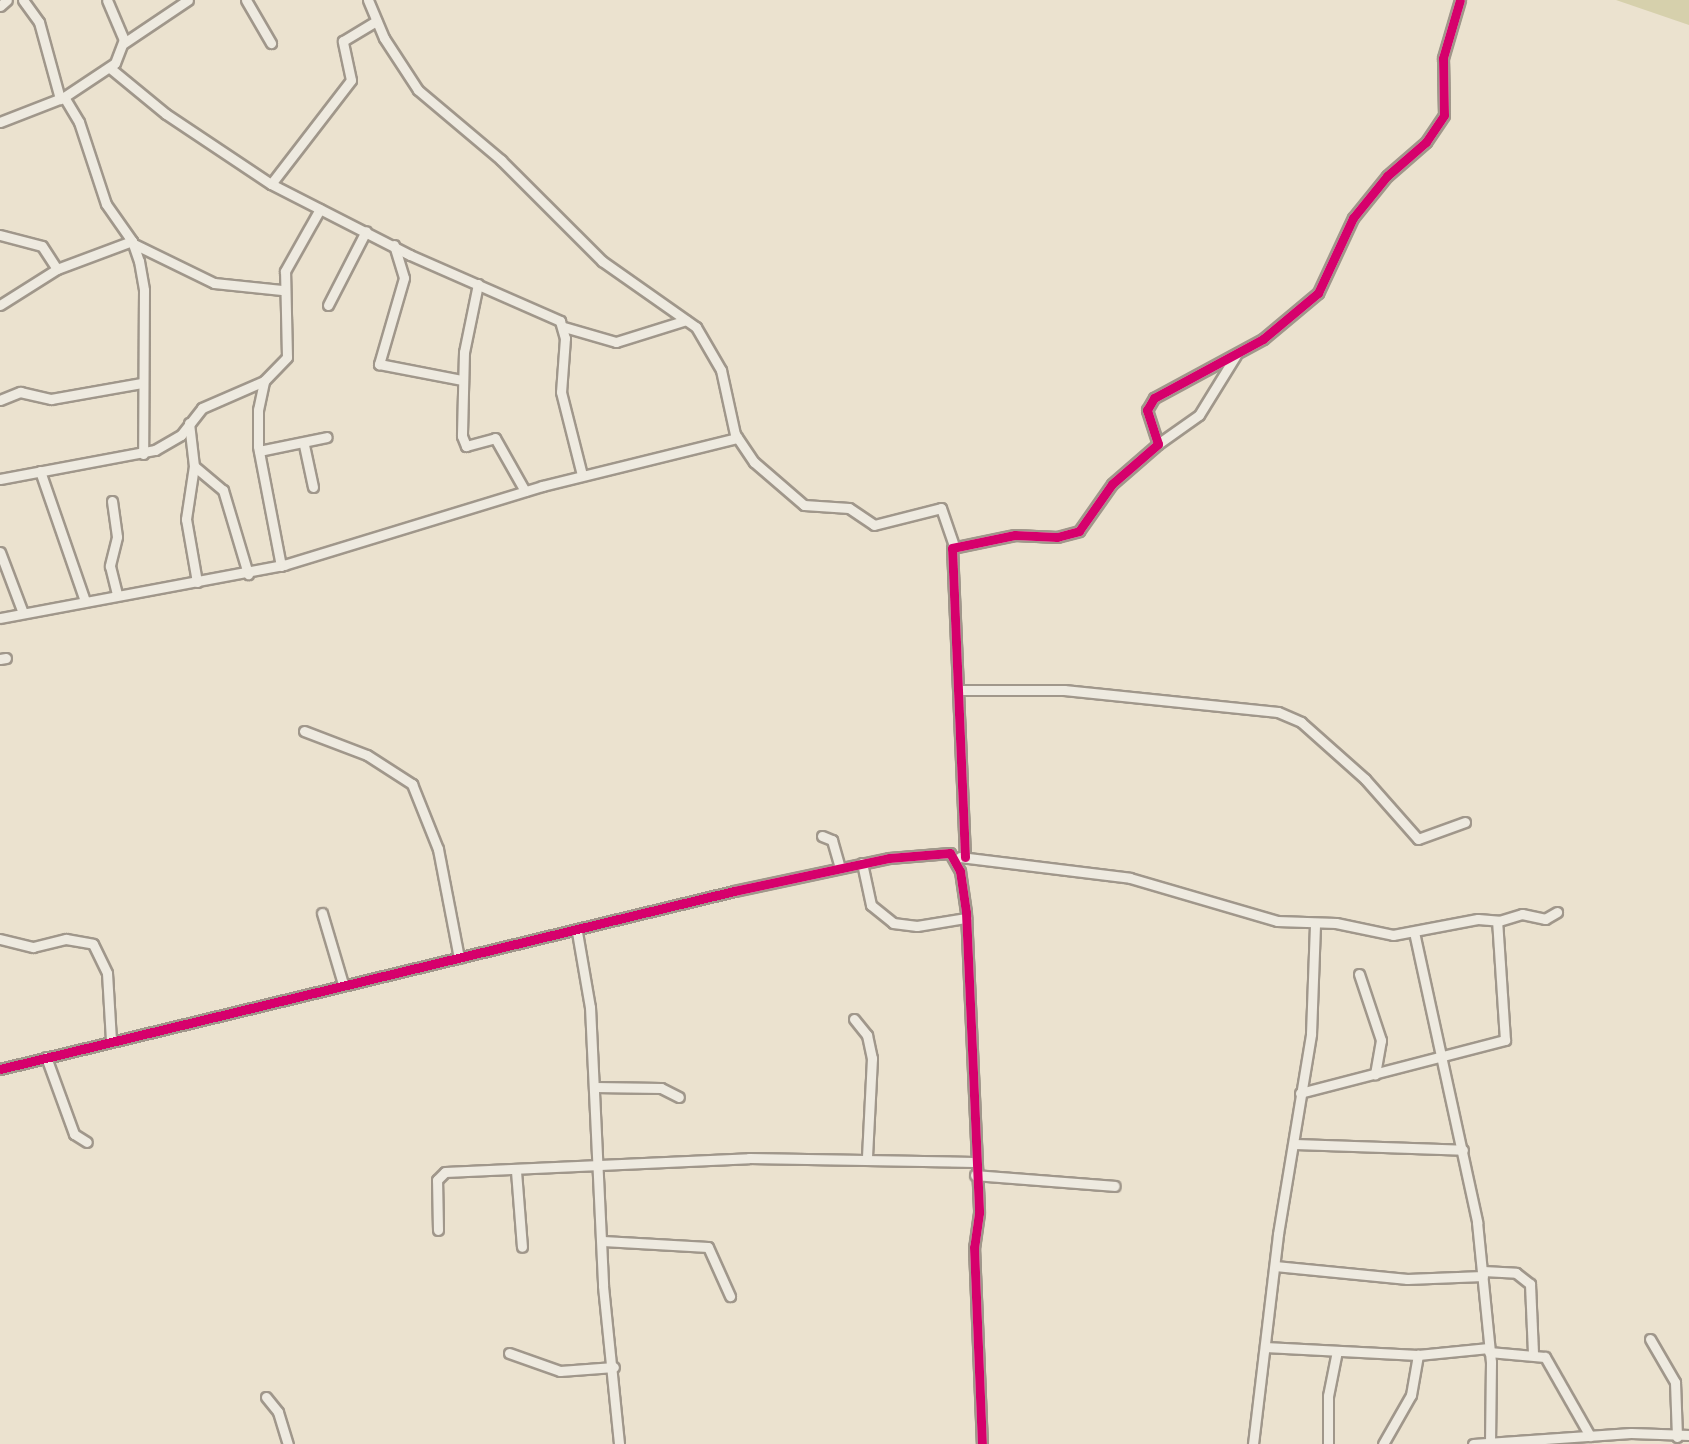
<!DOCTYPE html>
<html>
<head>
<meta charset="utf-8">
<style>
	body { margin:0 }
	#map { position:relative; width:1689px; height:1444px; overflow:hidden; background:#ebe2cf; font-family:Cardo,serif }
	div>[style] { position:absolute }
	.green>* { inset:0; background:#d6d0ac }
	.roads { filter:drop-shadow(2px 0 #a0978b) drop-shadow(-2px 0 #a0978b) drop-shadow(0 2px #a0978b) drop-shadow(0 -2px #a0978b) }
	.street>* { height:9px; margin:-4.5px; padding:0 4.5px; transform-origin:4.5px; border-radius:4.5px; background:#eeeae0 }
	.cycleway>* { height:9px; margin:-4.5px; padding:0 4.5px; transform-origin:4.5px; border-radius:4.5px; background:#d6006c }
	span { translate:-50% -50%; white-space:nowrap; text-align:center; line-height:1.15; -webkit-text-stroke:5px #f9eed9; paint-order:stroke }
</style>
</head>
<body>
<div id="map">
	<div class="green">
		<i style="clip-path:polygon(1616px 0,1689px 0,1689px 25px)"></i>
	</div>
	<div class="roads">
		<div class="street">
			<i style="left:23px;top:0;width:27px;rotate:54deg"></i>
			<i style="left:39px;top:22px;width:80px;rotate:74.7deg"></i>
			<i style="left:246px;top:0;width:50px;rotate:59.8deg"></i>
			<i style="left:368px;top:0;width:41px;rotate:67.2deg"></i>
			<i style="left:384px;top:38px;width:62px;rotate:56.8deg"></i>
			<i style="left:418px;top:90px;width:109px;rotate:40.1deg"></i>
			<i style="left:501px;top:160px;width:143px;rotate:45deg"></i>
			<i style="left:602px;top:261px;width:115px;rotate:35.1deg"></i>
			<i style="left:696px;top:327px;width:50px;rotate:59.8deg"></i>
			<i style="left:721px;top:370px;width:66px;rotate:77.7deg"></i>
			<i style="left:735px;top:434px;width:34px;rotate:56deg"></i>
			<i style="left:754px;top:462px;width:66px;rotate:40.7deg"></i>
			<i style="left:804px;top:505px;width:45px;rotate:3.8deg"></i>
			<i style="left:849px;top:508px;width:30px;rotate:34deg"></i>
			<i style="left:874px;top:525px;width:69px;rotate:-14.2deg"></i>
			<i style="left:941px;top:508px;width:39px;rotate:71deg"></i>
			<i style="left:0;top:6px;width:9px;rotate:-41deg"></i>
			<i style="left:124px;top:43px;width:77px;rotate:-33.9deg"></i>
			<i style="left:110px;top:68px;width:72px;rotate:39.4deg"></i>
			<i style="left:166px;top:114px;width:126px;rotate:33.7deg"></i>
			<i style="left:271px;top:184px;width:156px;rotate:27.1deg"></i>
			<i style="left:410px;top:255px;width:164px;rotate:23.7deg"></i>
			<i style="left:560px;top:321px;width:18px;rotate:74deg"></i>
			<i style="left:565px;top:338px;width:54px;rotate:94.2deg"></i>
			<i style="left:561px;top:392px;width:86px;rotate:75.8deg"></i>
			<i style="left:64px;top:97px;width:29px;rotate:59deg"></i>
			<i style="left:79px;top:122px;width:86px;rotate:71.8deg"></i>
			<i style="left:106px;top:204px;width:45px;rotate:54.9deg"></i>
			<i style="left:132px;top:241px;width:21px;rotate:71deg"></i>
			<i style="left:139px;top:261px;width:29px;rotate:80deg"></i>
			<i style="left:144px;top:290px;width:164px;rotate:90.3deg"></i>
			<i style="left:0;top:122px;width:69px;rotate:-21.3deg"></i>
			<i style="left:64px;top:97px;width:61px;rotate:-33.7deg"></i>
			<i style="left:115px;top:63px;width:25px;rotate:-69deg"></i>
			<i style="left:124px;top:40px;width:43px;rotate:-113deg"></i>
			<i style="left:271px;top:184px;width:131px;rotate:-52.4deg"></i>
			<i style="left:351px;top:80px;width:40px;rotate:-102deg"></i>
			<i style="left:343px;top:41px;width:39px;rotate:-31deg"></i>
			<i style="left:0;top:235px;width:43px;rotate:14.7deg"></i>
			<i style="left:42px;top:246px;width:27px;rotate:57deg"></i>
			<i style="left:134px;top:244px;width:89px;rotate:26deg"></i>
			<i style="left:214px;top:283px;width:68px;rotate:5.9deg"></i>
			<i style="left:394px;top:245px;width:34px;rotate:73deg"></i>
			<i style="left:404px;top:278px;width:90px;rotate:106.2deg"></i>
			<i style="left:379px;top:364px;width:85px;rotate:10.9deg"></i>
			<i style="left:478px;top:284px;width:69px;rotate:101.6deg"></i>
			<i style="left:464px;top:352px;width:84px;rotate:91.4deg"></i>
			<i style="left:462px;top:436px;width:11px;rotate:68deg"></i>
			<i style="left:466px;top:446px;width:30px;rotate:-15deg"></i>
			<i style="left:495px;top:438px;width:61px;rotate:60.5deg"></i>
			<i style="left:0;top:305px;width:67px;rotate:-32.3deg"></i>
			<i style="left:57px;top:269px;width:80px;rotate:-20.5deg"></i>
			<i style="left:328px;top:305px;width:83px;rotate:-62.8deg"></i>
			<i style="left:564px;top:327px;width:54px;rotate:16.1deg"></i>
			<i style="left:616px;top:342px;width:73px;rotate:-17.4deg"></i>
			<i style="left:0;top:400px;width:22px;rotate:-22deg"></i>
			<i style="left:20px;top:392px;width:32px;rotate:13deg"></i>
			<i style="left:51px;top:399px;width:92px;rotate:-10deg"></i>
			<i style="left:189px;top:423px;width:43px;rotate:83.4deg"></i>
			<i style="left:194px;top:466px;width:54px;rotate:98.6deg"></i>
			<i style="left:186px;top:519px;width:64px;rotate:80.1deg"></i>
			<i style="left:1158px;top:444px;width:50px;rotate:-35.3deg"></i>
			<i style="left:1199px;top:415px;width:70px;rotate:-58.3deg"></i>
			<i style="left:304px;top:445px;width:43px;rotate:77.9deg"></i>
			<i style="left:259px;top:451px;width:69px;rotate:-11.6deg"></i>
			<i style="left:194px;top:466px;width:38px;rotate:40deg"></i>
			<i style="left:223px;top:490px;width:88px;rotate:73.4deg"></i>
			<i style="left:40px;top:471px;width:138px;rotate:70.9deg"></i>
			<i style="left:0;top:479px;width:158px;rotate:-10.6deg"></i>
			<i style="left:155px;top:450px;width:30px;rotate:-30deg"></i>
			<i style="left:181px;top:435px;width:34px;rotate:-52deg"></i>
			<i style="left:202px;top:408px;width:68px;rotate:-23.5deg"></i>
			<i style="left:112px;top:501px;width:36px;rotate:82deg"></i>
			<i style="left:117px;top:537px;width:30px;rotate:104deg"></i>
			<i style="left:110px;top:566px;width:30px;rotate:76deg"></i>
			<i style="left:0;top:552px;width:65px;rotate:69.3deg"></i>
			<i style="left:281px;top:566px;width:122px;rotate:-100.9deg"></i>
			<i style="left:258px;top:446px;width:36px;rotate:-90deg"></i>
			<i style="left:258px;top:410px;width:30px;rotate:-78deg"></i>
			<i style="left:264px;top:381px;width:33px;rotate:-46deg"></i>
			<i style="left:287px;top:357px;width:86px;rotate:-91.3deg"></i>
			<i style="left:285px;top:271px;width:71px;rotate:-60.6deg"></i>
			<i style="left:0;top:618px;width:289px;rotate:-10.6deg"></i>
			<i style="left:284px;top:565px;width:270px;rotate:-17deg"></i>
			<i style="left:542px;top:486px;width:201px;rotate:-13.8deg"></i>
			<i style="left:0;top:659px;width:6px;rotate:-9deg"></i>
			<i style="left:961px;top:690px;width:103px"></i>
			<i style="left:1064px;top:690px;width:215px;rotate:5.9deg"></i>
			<i style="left:1278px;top:712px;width:25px;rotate:23deg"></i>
			<i style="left:1301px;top:722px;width:86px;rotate:41.7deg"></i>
			<i style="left:1365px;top:779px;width:80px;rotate:48.5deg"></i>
			<i style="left:1418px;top:839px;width:50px;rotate:-19.9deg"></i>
			<i style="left:304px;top:731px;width:67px;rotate:20.9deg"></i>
			<i style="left:367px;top:755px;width:54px;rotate:32.8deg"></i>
			<i style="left:412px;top:784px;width:70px;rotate:68.2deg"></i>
			<i style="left:438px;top:849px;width:111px;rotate:79.1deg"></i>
			<i style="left:822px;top:836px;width:11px;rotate:22deg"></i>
			<i style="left:832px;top:840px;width:29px;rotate:74deg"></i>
			<i style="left:960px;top:857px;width:171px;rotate:7deg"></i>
			<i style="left:1130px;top:878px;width:153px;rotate:16.3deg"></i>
			<i style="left:1277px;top:921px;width:59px;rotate:1.9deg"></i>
			<i style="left:1336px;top:923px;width:58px;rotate:11.9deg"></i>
			<i style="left:1393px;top:935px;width:86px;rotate:-10.7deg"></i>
			<i style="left:1478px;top:919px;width:21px;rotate:5deg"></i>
			<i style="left:1499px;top:921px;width:24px;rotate:-17deg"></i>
			<i style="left:1522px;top:914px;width:24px;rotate:12deg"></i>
			<i style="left:1545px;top:919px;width:14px;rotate:-30deg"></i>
			<i style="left:965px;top:857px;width:309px;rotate:-92.4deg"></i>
			<i style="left:952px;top:548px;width:64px;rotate:-11.7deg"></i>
			<i style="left:1015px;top:535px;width:42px;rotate:2.7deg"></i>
			<i style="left:1057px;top:537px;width:23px;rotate:-15deg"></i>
			<i style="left:1079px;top:531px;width:57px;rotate:-54.9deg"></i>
			<i style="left:1112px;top:484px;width:61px;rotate:-41deg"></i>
			<i style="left:1158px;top:444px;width:36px;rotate:-108deg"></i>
			<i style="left:1147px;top:410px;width:14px;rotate:-60deg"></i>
			<i style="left:1154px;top:398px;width:124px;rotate:-28.4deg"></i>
			<i style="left:1263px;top:339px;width:72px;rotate:-39.9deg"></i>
			<i style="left:1318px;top:293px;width:83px;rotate:-65deg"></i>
			<i style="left:1353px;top:218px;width:54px;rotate:-51deg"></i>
			<i style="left:1387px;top:176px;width:52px;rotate:-41.1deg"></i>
			<i style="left:1426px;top:142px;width:32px;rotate:-56deg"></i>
			<i style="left:1444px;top:115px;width:57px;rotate:-91deg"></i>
			<i style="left:1443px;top:58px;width:60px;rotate:-73.7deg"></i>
			<i style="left:862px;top:863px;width:43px;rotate:77.9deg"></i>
			<i style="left:871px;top:905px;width:28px;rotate:39deg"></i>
			<i style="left:893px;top:923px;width:24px;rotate:7deg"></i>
			<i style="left:917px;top:926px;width:50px;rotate:-9.3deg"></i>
			<i style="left:322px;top:913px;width:74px;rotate:73.5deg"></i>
			<i style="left:577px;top:932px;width:76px;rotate:80.2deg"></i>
			<i style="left:590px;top:1007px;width:279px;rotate:87.3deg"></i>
			<i style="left:603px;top:1286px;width:159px;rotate:84.2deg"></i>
			<i style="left:1414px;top:932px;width:297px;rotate:77.7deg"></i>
			<i style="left:1477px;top:1222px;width:141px;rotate:84.3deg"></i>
			<i style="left:1491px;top:1362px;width:80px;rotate:90.7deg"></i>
			<i style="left:0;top:939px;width:34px;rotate:14deg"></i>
			<i style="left:33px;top:947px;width:34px;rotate:-14deg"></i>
			<i style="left:66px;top:939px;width:27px;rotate:10deg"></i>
			<i style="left:93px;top:944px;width:32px;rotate:64deg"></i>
			<i style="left:107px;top:973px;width:68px;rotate:86.6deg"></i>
			<i style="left:1359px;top:974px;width:70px;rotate:71.6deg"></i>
			<i style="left:1381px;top:1040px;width:35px;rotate:100deg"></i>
			<i style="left:854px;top:1019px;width:21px;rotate:51deg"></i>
			<i style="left:867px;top:1035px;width:24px;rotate:78deg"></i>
			<i style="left:872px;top:1058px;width:100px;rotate:92.9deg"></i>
			<i style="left:46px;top:1057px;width:82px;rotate:70deg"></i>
			<i style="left:74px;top:1134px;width:15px;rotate:32deg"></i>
			<i style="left:0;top:1069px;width:755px;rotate:-13.63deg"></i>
			<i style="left:734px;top:891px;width:158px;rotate:-12deg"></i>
			<i style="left:889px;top:858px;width:61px;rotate:-4.7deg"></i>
			<i style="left:950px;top:853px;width:21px;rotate:61deg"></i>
			<i style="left:960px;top:871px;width:41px;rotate:81.7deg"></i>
			<i style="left:966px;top:912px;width:301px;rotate:87.5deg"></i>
			<i style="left:979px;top:1213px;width:34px;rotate:98deg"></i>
			<i style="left:974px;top:1247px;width:197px;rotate:87.7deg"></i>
			<i style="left:595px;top:1087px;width:66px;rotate:0.9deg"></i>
			<i style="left:661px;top:1088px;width:20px;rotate:27deg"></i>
			<i style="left:1300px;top:1093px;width:212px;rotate:-14.5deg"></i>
			<i style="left:1505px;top:1040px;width:119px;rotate:-93.8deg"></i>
			<i style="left:1295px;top:1144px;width:168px;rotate:2deg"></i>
			<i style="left:516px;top:1171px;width:76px;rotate:85.5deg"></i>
			<i style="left:975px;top:1175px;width:140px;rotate:4.5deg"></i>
			<i style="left:438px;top:1230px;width:50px;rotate:-91.1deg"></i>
			<i style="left:437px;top:1180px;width:11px;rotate:-45deg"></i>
			<i style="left:445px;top:1172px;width:304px;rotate:-2.6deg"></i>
			<i style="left:749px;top:1158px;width:225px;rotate:1deg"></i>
			<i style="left:603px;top:1241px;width:105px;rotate:3.3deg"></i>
			<i style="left:708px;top:1247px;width:54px;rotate:65.8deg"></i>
			<i style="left:1275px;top:1266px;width:133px;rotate:5.6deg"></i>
			<i style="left:1407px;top:1279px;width:76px;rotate:-2.3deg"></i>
			<i style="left:1483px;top:1271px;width:33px;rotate:3deg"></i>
			<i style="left:1516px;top:1273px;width:18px;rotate:38deg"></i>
			<i style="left:1530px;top:1284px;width:69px;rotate:87.5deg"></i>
			<i style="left:1650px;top:1339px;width:50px;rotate:59.8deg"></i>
			<i style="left:1675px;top:1382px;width:55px;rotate:87.9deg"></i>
			<i style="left:1265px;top:1347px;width:153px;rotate:3deg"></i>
			<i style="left:1489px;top:1352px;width:56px;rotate:5.1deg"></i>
			<i style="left:1545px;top:1357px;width:91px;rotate:60.3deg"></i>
			<i style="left:509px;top:1353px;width:54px;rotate:19.4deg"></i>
			<i style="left:560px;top:1371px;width:54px;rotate:-4.2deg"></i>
			<i style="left:266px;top:1397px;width:19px;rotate:51deg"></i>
			<i style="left:278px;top:1412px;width:34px;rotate:73deg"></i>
			<i style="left:1253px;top:1444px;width:211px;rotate:-83.2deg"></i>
			<i style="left:1278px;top:1234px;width:203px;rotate:-80.6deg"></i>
			<i style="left:1311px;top:1034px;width:111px;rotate:-87.9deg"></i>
			<i style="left:1328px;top:1444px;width:48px;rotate:-90deg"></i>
			<i style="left:1328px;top:1396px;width:46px;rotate:-78.7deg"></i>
			<i style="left:1383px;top:1444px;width:56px;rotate:-60.3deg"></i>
			<i style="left:1411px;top:1395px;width:41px;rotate:-80.1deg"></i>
			<i style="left:1418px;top:1355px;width:71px;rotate:-5.6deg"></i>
			<i style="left:1473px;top:1444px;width:158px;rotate:-4deg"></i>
			<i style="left:1631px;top:1433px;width:58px;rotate:2deg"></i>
		</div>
	</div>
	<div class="cycleway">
		<i style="left:965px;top:857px;width:309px;rotate:-92.4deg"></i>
		<i style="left:952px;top:548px;width:64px;rotate:-11.7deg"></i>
		<i style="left:1015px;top:535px;width:42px;rotate:2.7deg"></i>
		<i style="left:1057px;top:537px;width:23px;rotate:-15deg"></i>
		<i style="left:1079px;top:531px;width:57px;rotate:-54.9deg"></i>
		<i style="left:1112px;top:484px;width:61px;rotate:-41deg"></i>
		<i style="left:1158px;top:444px;width:36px;rotate:-108deg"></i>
		<i style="left:1147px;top:410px;width:14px;rotate:-60deg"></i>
		<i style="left:1154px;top:398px;width:124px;rotate:-28.4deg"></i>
		<i style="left:1263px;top:339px;width:72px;rotate:-39.9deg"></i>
		<i style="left:1318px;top:293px;width:83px;rotate:-65deg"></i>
		<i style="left:1353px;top:218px;width:54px;rotate:-51deg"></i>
		<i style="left:1387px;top:176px;width:52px;rotate:-41.1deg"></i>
		<i style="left:1426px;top:142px;width:32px;rotate:-56deg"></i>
		<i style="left:1444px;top:115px;width:57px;rotate:-91deg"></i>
		<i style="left:1443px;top:58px;width:60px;rotate:-73.7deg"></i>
		<i style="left:0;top:1069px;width:755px;rotate:-13.63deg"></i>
		<i style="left:734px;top:891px;width:158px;rotate:-12deg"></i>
		<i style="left:889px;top:858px;width:61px;rotate:-4.7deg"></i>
		<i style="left:950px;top:853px;width:21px;rotate:61deg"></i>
		<i style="left:960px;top:871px;width:41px;rotate:81.7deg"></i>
		<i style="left:966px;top:912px;width:301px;rotate:87.5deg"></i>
		<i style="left:979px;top:1213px;width:34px;rotate:98deg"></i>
		<i style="left:974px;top:1247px;width:197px;rotate:87.7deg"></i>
	</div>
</div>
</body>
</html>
